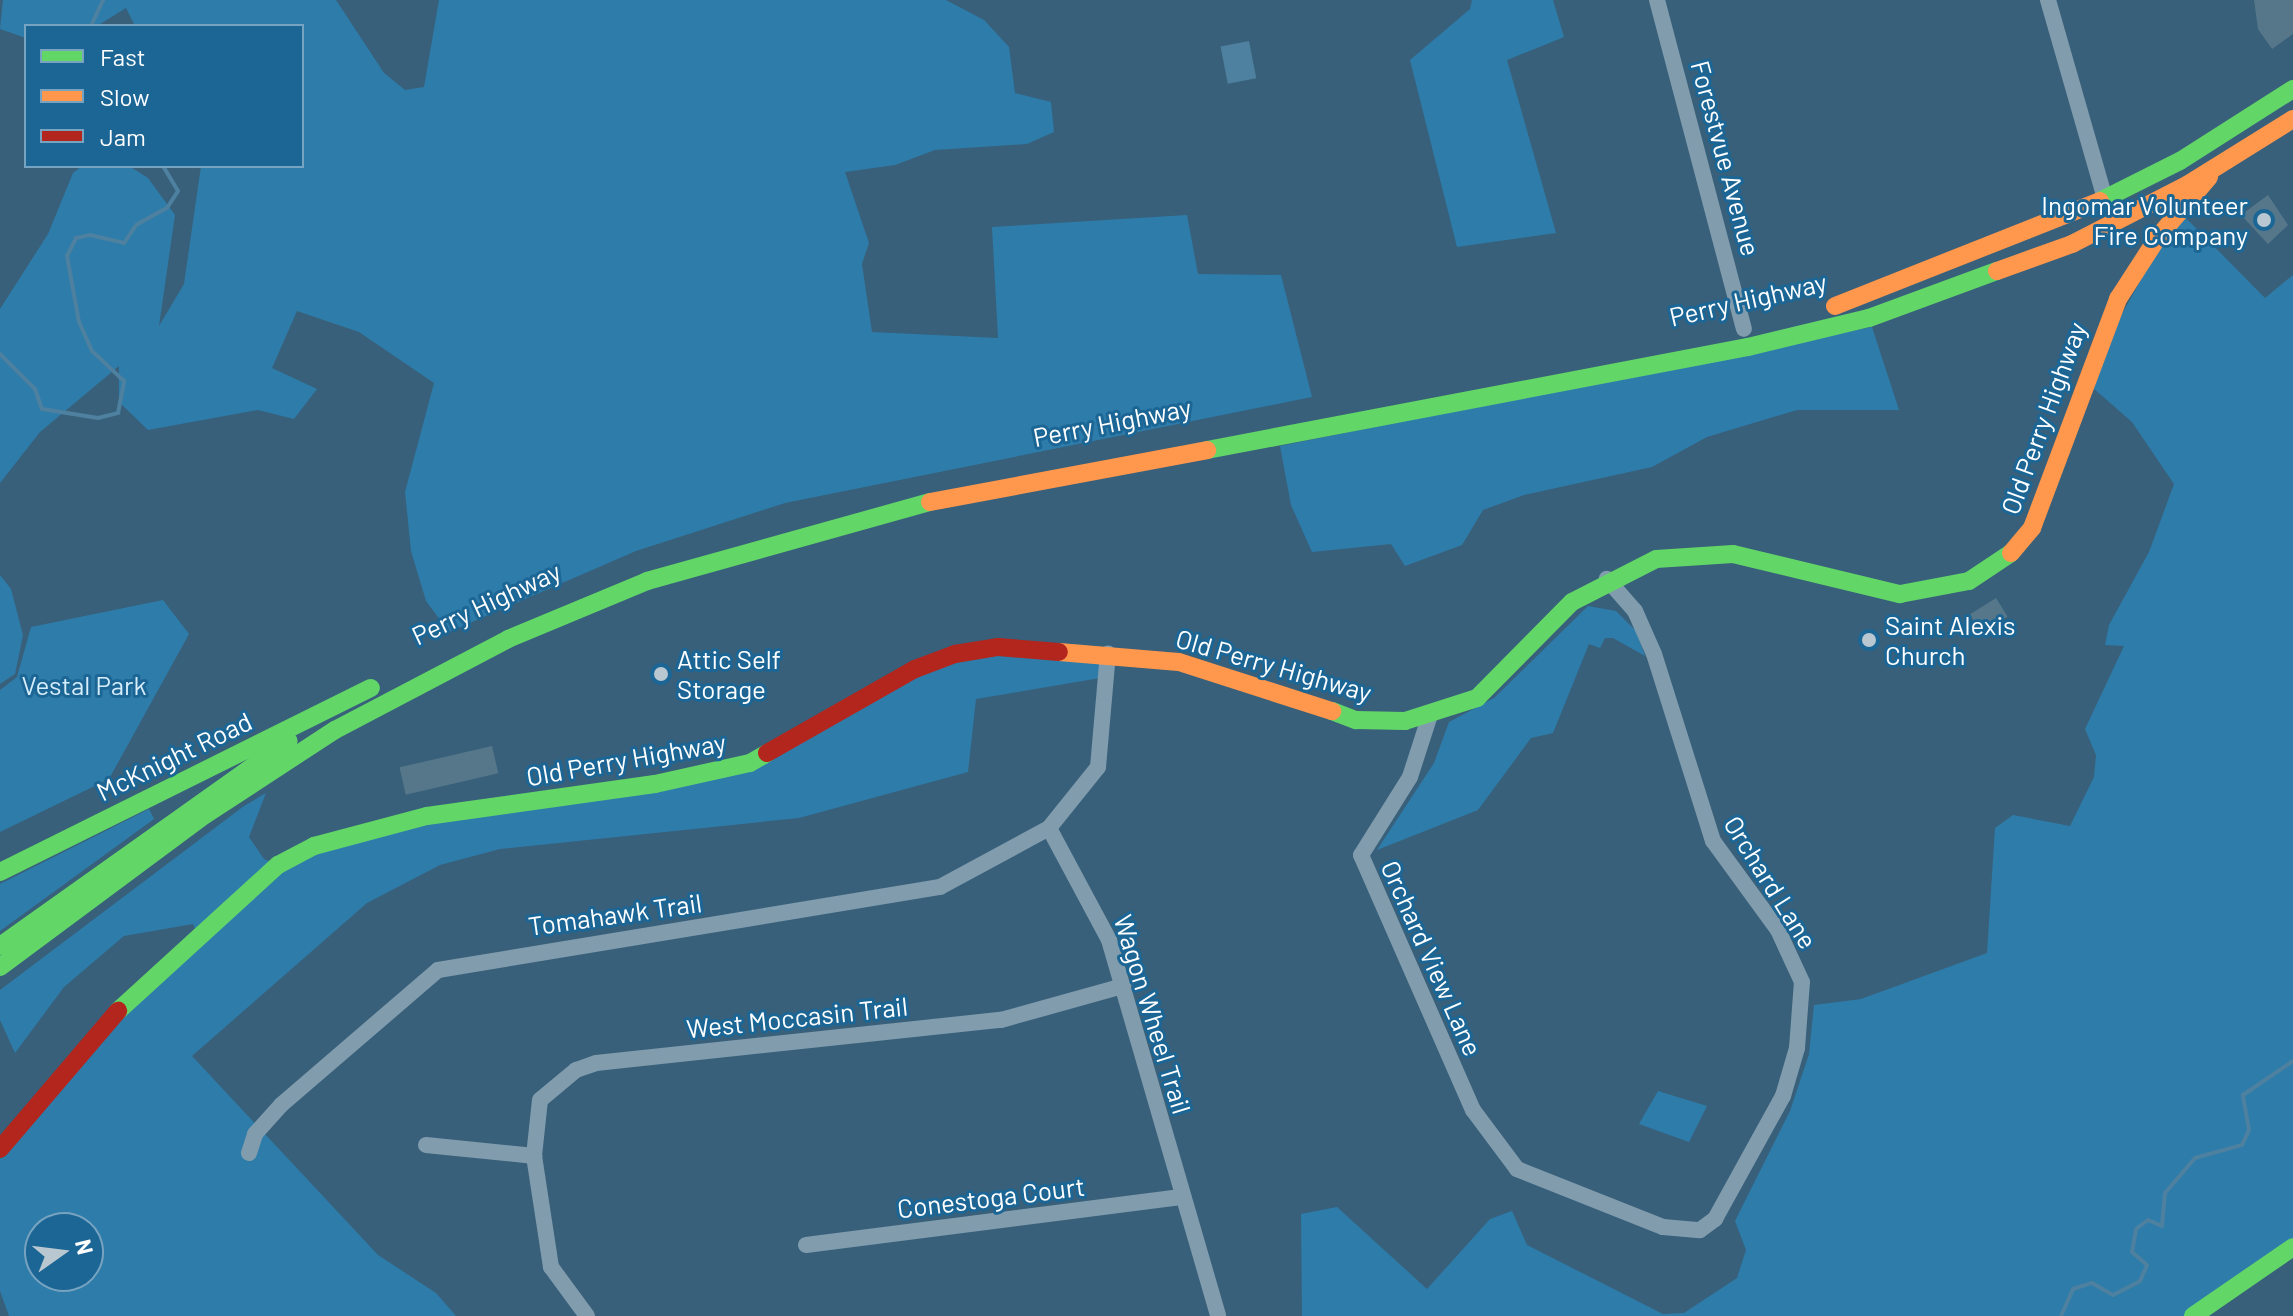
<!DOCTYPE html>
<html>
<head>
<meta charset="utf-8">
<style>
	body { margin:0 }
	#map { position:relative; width:2293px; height:1316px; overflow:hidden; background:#38607a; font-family:Barlow,sans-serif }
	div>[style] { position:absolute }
	.green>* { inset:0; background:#2e7caa }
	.water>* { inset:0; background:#4e809f; transform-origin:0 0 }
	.stream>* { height:4px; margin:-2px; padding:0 2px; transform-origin:2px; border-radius:2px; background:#4e809f }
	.building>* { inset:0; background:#56778a; transform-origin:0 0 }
	.street>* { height:16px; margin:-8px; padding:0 8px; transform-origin:8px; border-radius:8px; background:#819cad }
	.fast>* { height:18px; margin:-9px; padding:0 9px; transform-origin:9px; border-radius:9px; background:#63d668 }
	.slow>* { height:18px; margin:-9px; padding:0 9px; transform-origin:9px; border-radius:9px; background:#ff974d }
	.jam>* { height:18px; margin:-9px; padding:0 9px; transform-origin:9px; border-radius:9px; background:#b3261e }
	.dots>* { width:22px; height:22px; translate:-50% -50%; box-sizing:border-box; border:4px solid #1c6696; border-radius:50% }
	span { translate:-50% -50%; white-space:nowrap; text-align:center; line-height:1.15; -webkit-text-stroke:6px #1c6696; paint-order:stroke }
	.street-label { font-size:26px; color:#fff }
	.poi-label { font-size:26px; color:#fff }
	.right { translate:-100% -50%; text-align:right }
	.left { translate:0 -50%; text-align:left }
	.park-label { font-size:26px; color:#d6edfb }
	.legend { position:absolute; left:24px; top:24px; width:280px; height:144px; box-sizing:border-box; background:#1c6696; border:2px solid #77a3c0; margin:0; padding:10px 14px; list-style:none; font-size:24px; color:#fff }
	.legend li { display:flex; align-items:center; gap:16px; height:40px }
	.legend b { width:40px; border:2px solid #77a3c0 }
	.north { position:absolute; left:24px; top:1212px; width:80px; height:80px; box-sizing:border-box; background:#1c6696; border:2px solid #77a3c0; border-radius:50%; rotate:76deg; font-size:22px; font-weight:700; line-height:32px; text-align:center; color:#fff }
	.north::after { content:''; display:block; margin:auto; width:28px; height:36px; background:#b9c7d0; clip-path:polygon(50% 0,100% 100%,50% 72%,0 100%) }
</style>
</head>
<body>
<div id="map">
	<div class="green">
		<i style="clip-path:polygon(3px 0,336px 0,384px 73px,405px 90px,424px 87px,439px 0,946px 0,984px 20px,1009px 47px,1015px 93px,1051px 102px,1054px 132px,1027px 144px,935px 150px,895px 165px,845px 172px,869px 243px,862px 264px,872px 332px,998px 338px,992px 227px,1187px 215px,1198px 274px,1281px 275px,1312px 397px,785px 503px,636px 551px,449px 632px,426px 601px,411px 551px,405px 492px,434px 383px,359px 332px,297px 311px,272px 368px,317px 389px,294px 419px,258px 410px,148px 430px,119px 402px,119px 366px,40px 432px,0 483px,0 309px,48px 234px,73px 173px,82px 166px,129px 166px,148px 178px,175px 215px,159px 326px,184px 284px,201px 166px,302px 166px,302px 26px,135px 26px,126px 8px,97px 26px,26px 26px,26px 38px,0 29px)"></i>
		<i style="clip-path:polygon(1472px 0,1553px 0,1564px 37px,1507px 60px,1556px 233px,1457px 247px,1410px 60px,1470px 9px)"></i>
		<i style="clip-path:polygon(2179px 211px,2265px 298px,2293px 275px,2293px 1247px,2193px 1316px,1302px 1316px,1301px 1214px,1337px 1207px,1427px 1289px,1490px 1219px,1512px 1211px,1527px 1245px,1663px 1314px,1684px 1313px,1737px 1278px,1746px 1250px,1735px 1221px,1790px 1111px,1809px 1054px,1814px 1005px,1861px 999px,1987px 953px,1995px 828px,2013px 815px,2070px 826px,2094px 777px,2096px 755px,2085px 729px,2124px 646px,2105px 645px,2109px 625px,2149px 552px,2174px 484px,2132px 422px,2085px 381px)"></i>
		<i style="clip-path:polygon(1872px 327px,1899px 410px,1797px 410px,1707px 437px,1652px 467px,1524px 495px,1483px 510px,1462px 545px,1405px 566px,1391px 544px,1312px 552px,1291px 505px,1280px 446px)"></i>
		<i style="clip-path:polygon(0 575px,11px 589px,23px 635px,15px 674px,0 684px)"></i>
		<i style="clip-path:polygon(163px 600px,189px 634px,109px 779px,0 832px,0 690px,17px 677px,31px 627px)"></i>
		<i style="clip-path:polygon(1588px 606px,1616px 611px,1636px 631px,1645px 656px,1613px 638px,1605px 638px,1600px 648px,1589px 644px,1553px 733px,1531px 738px,1478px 810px,1377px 850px,1434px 763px,1449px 722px,1494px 698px)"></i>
		<i style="clip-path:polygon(evenodd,1108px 653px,1106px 677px,976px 699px,968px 772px,799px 818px,500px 849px,440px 865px,367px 903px,192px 1056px,378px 1255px,436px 1293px,456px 1316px,9px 1316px,0 1291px,0 1149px,198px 936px,193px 924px,124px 936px,64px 987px,15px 1053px,0 1020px,0 990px,244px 806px,266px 793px,249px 837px,264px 859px,278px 865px,314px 846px,750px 763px,955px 654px,1108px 653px,40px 1228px,88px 1228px,88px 1276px,40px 1276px,40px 1228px)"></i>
		<i style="clip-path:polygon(149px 809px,154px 819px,0 931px,0 884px)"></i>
		<i style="clip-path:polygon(1658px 1091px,1707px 1106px,1689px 1142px,1639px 1124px)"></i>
	</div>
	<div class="water">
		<i style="left:1249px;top:41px;width:38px;height:29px;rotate:79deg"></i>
	</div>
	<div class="stream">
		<i style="left:91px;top:26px;width:29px;rotate:-65deg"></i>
		<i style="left:0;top:354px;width:49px;rotate:45deg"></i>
		<i style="left:35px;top:389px;width:21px;rotate:71deg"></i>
		<i style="left:42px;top:409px;width:57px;rotate:9.1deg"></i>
		<i style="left:98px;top:418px;width:21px;rotate:-14deg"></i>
		<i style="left:118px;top:413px;width:33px;rotate:-79deg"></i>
		<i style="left:124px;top:381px;width:44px;rotate:-136.8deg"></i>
		<i style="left:92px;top:351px;width:32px;rotate:-114deg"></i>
		<i style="left:79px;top:322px;width:67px;rotate:-100.3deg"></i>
		<i style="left:67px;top:256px;width:20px;rotate:-63deg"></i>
		<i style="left:76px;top:238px;width:14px;rotate:-12deg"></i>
		<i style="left:90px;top:235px;width:35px;rotate:13deg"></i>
		<i style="left:124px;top:243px;width:22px;rotate:-56deg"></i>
		<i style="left:136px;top:225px;width:35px;rotate:-29deg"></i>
		<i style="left:167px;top:208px;width:20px;rotate:-57deg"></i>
		<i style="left:178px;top:191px;width:29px;rotate:-121deg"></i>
		<i style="left:2061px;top:1316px;width:30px;rotate:-66deg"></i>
		<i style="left:2073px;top:1289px;width:20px;rotate:-18deg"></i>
		<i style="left:2092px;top:1283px;width:24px;rotate:30deg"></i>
		<i style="left:2113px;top:1295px;width:30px;rotate:-27deg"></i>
		<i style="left:2140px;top:1281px;width:17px;rotate:-66deg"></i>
		<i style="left:2147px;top:1265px;width:20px;rotate:-139deg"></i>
		<i style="left:2132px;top:1252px;width:23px;rotate:-80deg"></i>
		<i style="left:2136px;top:1229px;width:15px;rotate:-37deg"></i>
		<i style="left:2148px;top:1220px;width:15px;rotate:23deg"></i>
		<i style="left:2162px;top:1226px;width:33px;rotate:-85deg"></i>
		<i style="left:2165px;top:1193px;width:46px;rotate:-49.4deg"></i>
		<i style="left:2195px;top:1158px;width:49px;rotate:-15.5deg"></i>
		<i style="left:2242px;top:1145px;width:17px;rotate:-65deg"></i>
		<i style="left:2249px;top:1130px;width:36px;rotate:-100deg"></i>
		<i style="left:2243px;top:1095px;width:60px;rotate:-34.2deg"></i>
	</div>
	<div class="building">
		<i style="clip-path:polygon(2254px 0,2293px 0,2293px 34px,2272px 49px,2258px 29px)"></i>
		<i style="clip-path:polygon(2268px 195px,2288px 225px,2268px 244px,2241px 215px)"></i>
		<i style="left:1996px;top:598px;width:22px;height:31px;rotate:58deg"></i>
		<i style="left:492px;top:746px;width:28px;height:95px;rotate:77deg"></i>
	</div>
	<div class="street">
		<i style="left:1657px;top:0;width:340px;rotate:75.2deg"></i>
		<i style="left:2048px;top:0;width:210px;rotate:74deg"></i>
		<i style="left:1429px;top:718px;width:62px;rotate:107.9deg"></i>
		<i style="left:1410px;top:777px;width:92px;rotate:122.1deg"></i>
		<i style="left:1361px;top:855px;width:279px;rotate:66.3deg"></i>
		<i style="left:1473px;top:1110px;width:74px;rotate:53.3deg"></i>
		<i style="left:1517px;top:1169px;width:157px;rotate:21.7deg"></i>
		<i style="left:1663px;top:1227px;width:37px;rotate:5deg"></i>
		<i style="left:1700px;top:1230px;width:19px;rotate:-36deg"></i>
		<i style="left:1715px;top:1219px;width:141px;rotate:-61.1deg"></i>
		<i style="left:1783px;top:1096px;width:50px;rotate:-73.7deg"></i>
		<i style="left:1797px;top:1048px;width:66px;rotate:-85.7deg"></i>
		<i style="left:1802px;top:982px;width:57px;rotate:-114.8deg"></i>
		<i style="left:1778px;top:930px;width:110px;rotate:-126.1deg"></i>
		<i style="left:1713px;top:841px;width:196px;rotate:-107.5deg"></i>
		<i style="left:1654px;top:654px;width:47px;rotate:-113.8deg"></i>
		<i style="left:1635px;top:611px;width:43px;rotate:-131.2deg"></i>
		<i style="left:1049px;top:828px;width:127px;rotate:61.8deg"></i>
		<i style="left:1109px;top:940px;width:391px;rotate:73.8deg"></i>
		<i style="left:426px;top:1145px;width:109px;rotate:5.8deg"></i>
		<i style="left:249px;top:1153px;width:20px;rotate:-72deg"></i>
		<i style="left:255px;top:1134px;width:39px;rotate:-48deg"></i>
		<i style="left:281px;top:1105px;width:207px;rotate:-40.7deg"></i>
		<i style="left:438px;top:970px;width:509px;rotate:-9.39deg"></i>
		<i style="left:940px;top:887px;width:124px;rotate:-28.4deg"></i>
		<i style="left:1049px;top:828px;width:78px;rotate:-51.2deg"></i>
		<i style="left:1098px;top:767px;width:114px;rotate:-85deg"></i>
		<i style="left:806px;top:1245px;width:378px;rotate:-7.3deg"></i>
		<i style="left:587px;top:1316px;width:61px;rotate:-126.3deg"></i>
		<i style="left:551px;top:1267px;width:112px;rotate:-98.7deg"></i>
		<i style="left:534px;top:1156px;width:56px;rotate:-83.9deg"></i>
		<i style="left:540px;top:1100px;width:47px;rotate:-39.8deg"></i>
		<i style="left:576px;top:1070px;width:21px;rotate:-19deg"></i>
		<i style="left:596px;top:1063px;width:407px;rotate:-6.1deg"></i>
		<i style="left:1001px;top:1020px;width:127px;rotate:-15.6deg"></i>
	</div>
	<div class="fast">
		<i style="left:2100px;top:201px;width:89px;rotate:-26.6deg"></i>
		<i style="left:2180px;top:161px;width:134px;rotate:-32.5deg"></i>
		<i style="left:1207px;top:450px;width:551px;rotate:-10.78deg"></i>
		<i style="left:1748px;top:347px;width:124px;rotate:-13.5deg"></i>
		<i style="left:1869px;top:318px;width:136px;rotate:-20.2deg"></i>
		<i style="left:1332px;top:711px;width:26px;rotate:21deg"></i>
		<i style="left:1356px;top:720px;width:49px;rotate:1.2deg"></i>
		<i style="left:1405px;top:721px;width:76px;rotate:-17.7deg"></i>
		<i style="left:1477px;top:698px;width:135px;rotate:-45.3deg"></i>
		<i style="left:1572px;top:602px;width:94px;rotate:-27.1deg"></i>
		<i style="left:1656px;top:559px;width:77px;rotate:-3.7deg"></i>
		<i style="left:1733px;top:554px;width:172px;rotate:13.5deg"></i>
		<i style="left:1900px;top:594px;width:70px;rotate:-10.7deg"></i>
		<i style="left:1969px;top:581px;width:50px;rotate:-33.7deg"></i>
		<i style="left:0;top:872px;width:414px;rotate:-26.4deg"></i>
		<i style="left:0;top:946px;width:354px;rotate:-35.4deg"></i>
		<i style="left:0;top:967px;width:255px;rotate:-36.6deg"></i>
		<i style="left:205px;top:815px;width:155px;rotate:-33.2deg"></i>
		<i style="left:335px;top:730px;width:195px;rotate:-27.7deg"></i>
		<i style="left:508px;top:639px;width:151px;rotate:-22.6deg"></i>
		<i style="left:647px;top:581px;width:294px;rotate:-15.6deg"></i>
		<i style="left:118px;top:1011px;width:217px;rotate:-42.4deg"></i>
		<i style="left:278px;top:865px;width:41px;rotate:-27.8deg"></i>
		<i style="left:314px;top:846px;width:117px;rotate:-14.9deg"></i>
		<i style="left:427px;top:816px;width:230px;rotate:-8deg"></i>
		<i style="left:655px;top:784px;width:97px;rotate:-12.5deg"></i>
		<i style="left:750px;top:763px;width:20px;rotate:-30deg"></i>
		<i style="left:2193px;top:1316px;width:121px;rotate:-34.6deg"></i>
	</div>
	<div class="slow">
		<i style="left:1997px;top:271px;width:80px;rotate:-19.8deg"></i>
		<i style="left:2072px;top:244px;width:129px;rotate:-27.2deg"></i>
		<i style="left:2187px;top:185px;width:125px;rotate:-31.9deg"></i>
		<i style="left:1835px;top:306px;width:285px;rotate:-21.6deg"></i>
		<i style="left:930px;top:502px;width:282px;rotate:-10.6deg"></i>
		<i style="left:2011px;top:553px;width:33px;rotate:-50deg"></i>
		<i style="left:2032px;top:528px;width:245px;rotate:-69.4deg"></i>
		<i style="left:2118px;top:299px;width:74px;rotate:-57.2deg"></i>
		<i style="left:2158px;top:237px;width:79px;rotate:-49.6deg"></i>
		<i style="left:1059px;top:652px;width:120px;rotate:4.8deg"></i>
		<i style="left:1179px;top:662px;width:161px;rotate:17.8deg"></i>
	</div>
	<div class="jam">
		<i style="left:767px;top:753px;width:170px;rotate:-29.6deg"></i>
		<i style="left:915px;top:669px;width:43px;rotate:-20.6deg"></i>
		<i style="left:955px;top:654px;width:44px;rotate:-9.2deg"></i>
		<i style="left:998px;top:647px;width:61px;rotate:4.7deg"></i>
		<i style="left:0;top:1149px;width:182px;rotate:-49.5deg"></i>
	</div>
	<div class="dots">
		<i style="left:2264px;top:220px;background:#b9c7d0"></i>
		<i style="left:1869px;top:640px;background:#b9c7d0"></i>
		<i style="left:661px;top:674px;background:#b9c7d0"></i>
	</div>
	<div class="street-label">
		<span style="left:1726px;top:158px;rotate:75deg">Forestvue Avenue</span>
		<span style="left:1748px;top:299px;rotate:-13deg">Perry Highway</span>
		<span style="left:2043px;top:418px;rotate:-70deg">Old Perry Highway</span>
		<span style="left:1112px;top:422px;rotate:-11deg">Perry Highway</span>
		<span style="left:486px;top:603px;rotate:-25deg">Perry Highway</span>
		<span style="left:1274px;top:665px;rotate:16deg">Old Perry Highway</span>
		<span style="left:174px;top:756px;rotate:-26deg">McKnight Road</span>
		<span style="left:626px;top:759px;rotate:-10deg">Old Perry Highway</span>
		<span style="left:1771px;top:882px;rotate:58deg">Orchard Lane</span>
		<span style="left:615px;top:914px;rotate:-8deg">Tomahawk Trail</span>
		<span style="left:1432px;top:958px;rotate:66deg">Orchard View Lane</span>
		<span style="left:1153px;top:1014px;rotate:73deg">Wagon Wheel Trail</span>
		<span style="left:797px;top:1017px;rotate:-6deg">West Moccasin Trail</span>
		<span style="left:991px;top:1197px;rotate:-7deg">Conestoga Court</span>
	</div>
	<div class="poi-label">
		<span class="right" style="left:2248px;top:220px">Ingomar Volunteer<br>Fire Company</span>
		<span class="left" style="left:1885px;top:640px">Saint Alexis<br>Church</span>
		<span class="left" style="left:677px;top:674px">Attic Self<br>Storage</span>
	</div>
	<div class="park-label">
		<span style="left:84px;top:685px">Vestal Park</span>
	</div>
	<ul class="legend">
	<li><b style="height:10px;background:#63d668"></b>Fast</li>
	<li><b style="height:10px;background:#ff974d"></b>Slow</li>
	<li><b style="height:10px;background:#b3261e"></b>Jam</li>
	</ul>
	<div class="north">N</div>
</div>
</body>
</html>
